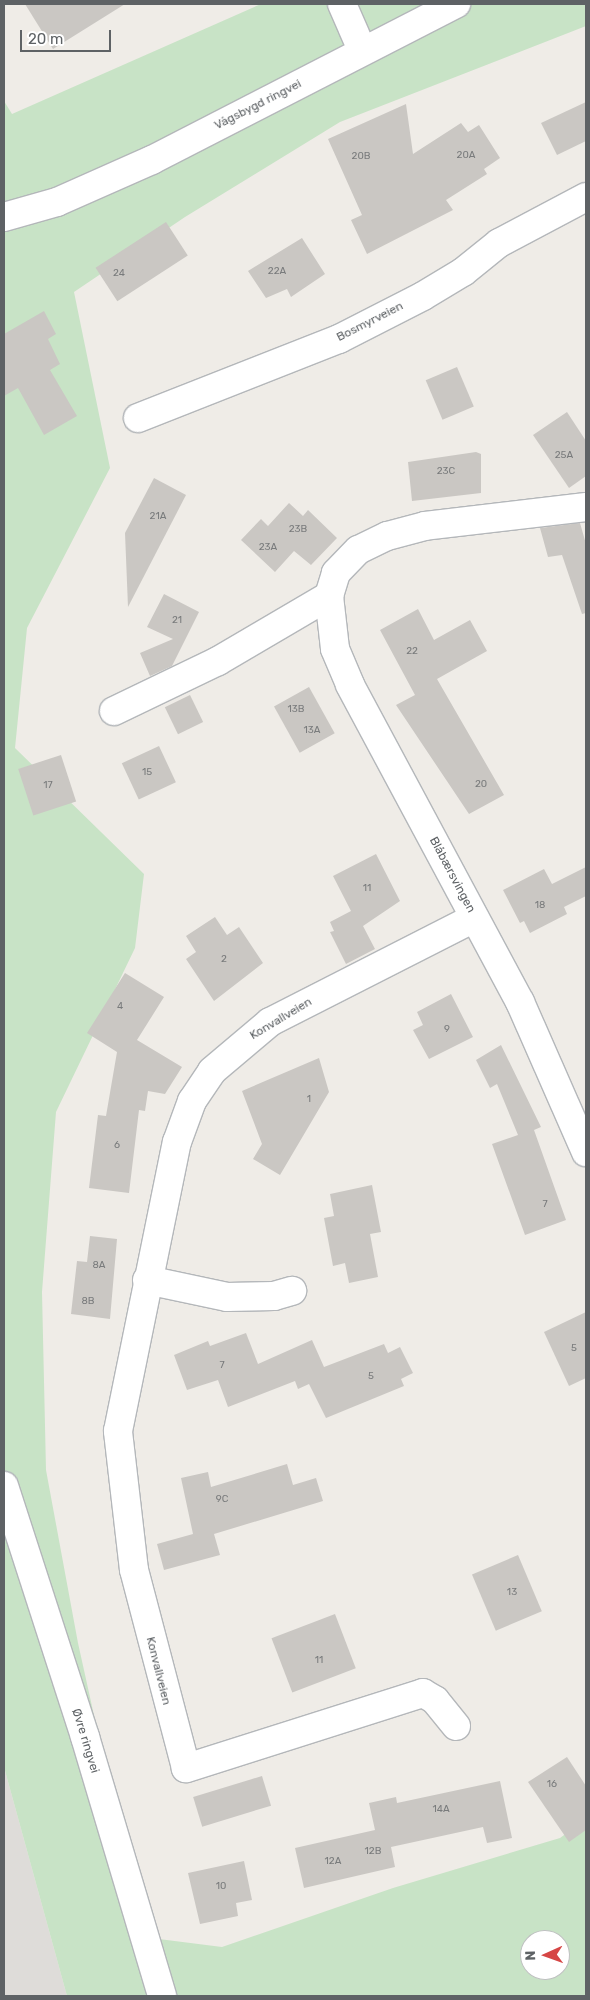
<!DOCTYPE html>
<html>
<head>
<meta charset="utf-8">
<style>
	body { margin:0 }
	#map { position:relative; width:590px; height:2000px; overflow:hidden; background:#efece7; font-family:Rubik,sans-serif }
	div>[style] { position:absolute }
	.industrial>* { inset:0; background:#dedcd9 }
	.green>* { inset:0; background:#c8e3c6 }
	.building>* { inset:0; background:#cac7c3; transform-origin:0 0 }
	.roads { filter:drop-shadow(1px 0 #b4b7ba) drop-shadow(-1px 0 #b4b7ba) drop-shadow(0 1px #b4b7ba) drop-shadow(0 -1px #b4b7ba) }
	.minor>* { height:28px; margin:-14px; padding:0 14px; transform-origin:14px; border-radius:14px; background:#fff }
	span { translate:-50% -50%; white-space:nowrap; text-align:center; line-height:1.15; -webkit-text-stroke:4.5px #fff; paint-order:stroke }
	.number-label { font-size:10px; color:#797b7c }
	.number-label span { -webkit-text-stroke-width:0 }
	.street-label { font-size:12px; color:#5e6265 }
	.frame { position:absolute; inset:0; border:5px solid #5e6265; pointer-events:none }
	.north { position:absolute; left:520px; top:1930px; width:50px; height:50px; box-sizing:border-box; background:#fff; border:1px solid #bfc0c1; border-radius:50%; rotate:268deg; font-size:14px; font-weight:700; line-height:20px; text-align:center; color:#5e6265 }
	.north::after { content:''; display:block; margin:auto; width:18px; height:22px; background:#d64645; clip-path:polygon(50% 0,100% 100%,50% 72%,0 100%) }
	.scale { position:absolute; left:20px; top:30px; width:91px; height:22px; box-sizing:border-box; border:2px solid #5e6265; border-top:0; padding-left:6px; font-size:15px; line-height:18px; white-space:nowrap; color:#5e6265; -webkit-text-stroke:4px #fff; paint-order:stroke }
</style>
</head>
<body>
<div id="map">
	<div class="industrial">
		<i style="clip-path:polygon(4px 1767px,67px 1996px,4px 1996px)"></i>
	</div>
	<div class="green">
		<i style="clip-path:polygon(evenodd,261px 4px,586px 4px,586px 26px,340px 122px,185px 217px,74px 292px,110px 468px,27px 628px,15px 748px,144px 874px,135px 948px,56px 1112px,42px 1292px,46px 1470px,78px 1643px,143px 1937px,222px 1947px,393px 1888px,560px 1838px,586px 1819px,586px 1996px,67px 1996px,4px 1767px,4px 101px,12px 114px,261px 4px,530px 1940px,560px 1940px,560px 1970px,530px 1970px,530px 1940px)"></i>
	</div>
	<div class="building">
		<i style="clip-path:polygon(25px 4px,125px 4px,53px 49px)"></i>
		<i style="clip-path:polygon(586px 102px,586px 141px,557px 155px,541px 123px)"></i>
		<i style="clip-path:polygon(406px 104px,413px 154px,461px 123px,468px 132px,479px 125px,500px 158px,484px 169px,487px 174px,446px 200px,453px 210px,367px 254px,351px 220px,362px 215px,328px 139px)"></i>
		<i style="left:166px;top:222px;width:40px;height:84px;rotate:57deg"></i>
		<i style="clip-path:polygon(302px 238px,325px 274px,291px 297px,287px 289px,266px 298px,248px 271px)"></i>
		<i style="clip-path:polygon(44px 311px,56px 334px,48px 339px,60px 364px,50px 370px,77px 416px,44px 435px,18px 388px,4px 396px,4px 334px)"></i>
		<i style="left:457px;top:367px;width:43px;height:34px;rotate:67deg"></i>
		<i style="clip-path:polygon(567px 412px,586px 441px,586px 476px,569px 488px,533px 435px)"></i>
		<i style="clip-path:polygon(476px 452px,481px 454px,481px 493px,412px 501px,408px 462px)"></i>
		<i style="clip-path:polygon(154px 478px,186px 495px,128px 607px,125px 533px)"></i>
		<i style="clip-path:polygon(289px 503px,303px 516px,308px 510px,337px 538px,311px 565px,294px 551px,275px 572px,241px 540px,261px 519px,268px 526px)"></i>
		<i style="clip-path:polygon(580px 523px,586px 544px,586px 613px,582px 614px,562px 555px,548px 557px,540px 528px)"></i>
		<i style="clip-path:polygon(164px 594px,199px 612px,172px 666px,150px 676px,140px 653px,173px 639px,147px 627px)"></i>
		<i style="clip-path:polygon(418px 609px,434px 640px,470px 620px,487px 651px,437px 679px,504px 795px,469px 814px,396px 705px,415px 695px,380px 630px)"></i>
		<i style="left:309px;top:687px;width:53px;height:40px;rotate:61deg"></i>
		<i style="left:190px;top:695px;width:30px;height:28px;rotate:64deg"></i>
		<i style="left:159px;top:746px;width:40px;height:41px;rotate:65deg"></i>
		<i style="left:61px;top:755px;width:49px;height:45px;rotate:72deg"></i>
		<i style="clip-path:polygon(376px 854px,400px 901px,363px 926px,375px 949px,346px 964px,330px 932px,334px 931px,330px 922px,351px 911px,333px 876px)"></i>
		<i style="clip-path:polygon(586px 867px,586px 896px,564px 907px,567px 914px,530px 933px,524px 921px,520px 923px,503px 890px,544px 869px,552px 884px)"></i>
		<i style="clip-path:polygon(215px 917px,227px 935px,239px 927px,263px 963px,214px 1001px,186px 959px,196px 952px,186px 936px)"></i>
		<i style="clip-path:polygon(125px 973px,164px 997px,137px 1040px,182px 1067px,165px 1094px,148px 1091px,145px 1111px,139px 1110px,129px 1193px,89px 1188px,98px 1115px,106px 1116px,117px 1052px,87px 1033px)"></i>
		<i style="clip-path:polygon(451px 994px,473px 1037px,429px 1059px,413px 1030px,423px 1025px,417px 1012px)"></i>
		<i style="clip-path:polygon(501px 1045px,541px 1127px,534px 1130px,566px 1220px,525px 1235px,492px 1144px,518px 1135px,497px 1084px,490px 1088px,476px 1060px)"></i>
		<i style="clip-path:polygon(319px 1058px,329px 1092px,280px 1175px,253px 1159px,262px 1144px,242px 1091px)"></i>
		<i style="clip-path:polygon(372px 1185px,381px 1232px,370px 1234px,378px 1277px,349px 1283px,345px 1263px,333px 1266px,324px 1218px,334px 1216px,330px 1194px)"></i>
		<i style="clip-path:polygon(90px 1236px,117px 1239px,110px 1319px,71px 1314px,77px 1261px,87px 1262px)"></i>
		<i style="clip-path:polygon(586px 1312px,586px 1378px,569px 1386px,544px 1332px)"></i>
		<i style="clip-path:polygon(246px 1333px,258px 1364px,312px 1340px,324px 1367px,384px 1344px,388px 1353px,400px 1347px,413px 1373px,401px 1379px,404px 1386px,326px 1418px,309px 1384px,298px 1389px,295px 1381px,228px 1407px,218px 1380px,187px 1390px,174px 1355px,208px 1341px,210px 1346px)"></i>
		<i style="clip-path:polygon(287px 1464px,293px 1485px,316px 1478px,323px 1501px,214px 1534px,220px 1555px,164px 1570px,157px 1544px,193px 1534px,181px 1478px,208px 1472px,211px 1487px)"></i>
		<i style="left:518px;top:1555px;width:61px;height:50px;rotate:67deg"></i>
		<i style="left:335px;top:1614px;width:58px;height:68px;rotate:69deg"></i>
		<i style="clip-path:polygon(567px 1757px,586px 1786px,586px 1830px,569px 1842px,528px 1782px)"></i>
		<i style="left:262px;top:1776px;width:31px;height:72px;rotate:73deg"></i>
		<i style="clip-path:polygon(500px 1781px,512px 1838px,487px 1843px,483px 1827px,391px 1847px,395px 1867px,304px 1888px,295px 1848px,375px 1830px,369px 1803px,396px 1797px,397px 1803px)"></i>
		<i style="clip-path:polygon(244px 1861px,252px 1900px,236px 1903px,238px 1916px,200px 1924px,188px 1873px)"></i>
	</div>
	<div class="roads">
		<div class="minor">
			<i style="left:342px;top:4px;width:50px;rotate:66.5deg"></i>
			<i style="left:4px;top:217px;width:55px;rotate:-15.8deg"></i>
			<i style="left:57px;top:202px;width:104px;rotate:-23.9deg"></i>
			<i style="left:152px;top:160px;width:342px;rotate:-27.2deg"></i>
			<i style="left:138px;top:418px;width:216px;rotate:-21.5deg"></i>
			<i style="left:339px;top:339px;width:94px;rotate:-27.1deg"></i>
			<i style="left:423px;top:296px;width:47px;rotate:-31deg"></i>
			<i style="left:463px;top:272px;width:46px;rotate:-38.9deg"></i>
			<i style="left:499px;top:243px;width:98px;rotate:-27.9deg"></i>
			<i style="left:586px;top:507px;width:162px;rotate:173.3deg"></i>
			<i style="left:425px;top:526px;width:39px;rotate:165deg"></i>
			<i style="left:387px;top:536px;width:32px;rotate:154deg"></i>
			<i style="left:358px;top:550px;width:32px;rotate:134deg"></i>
			<i style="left:336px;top:573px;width:24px;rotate:107deg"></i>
			<i style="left:329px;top:596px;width:53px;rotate:83.5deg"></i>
			<i style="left:335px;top:649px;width:39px;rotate:67deg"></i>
			<i style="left:350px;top:685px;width:360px;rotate:61.8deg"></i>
			<i style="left:520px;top:1002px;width:164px;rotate:66.3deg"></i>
			<i style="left:114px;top:711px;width:115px;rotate:-25.7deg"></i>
			<i style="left:218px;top:661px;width:129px;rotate:-30.4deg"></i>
			<i style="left:147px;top:1280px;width:82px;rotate:12deg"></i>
			<i style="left:227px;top:1297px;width:47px;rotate:-1.2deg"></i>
			<i style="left:274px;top:1296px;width:19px;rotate:-16deg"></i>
			<i style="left:4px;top:1486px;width:264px;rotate:72.1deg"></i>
			<i style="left:85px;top:1737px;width:270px;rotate:73.4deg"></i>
			<i style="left:456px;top:1726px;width:33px;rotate:-129deg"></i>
			<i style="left:435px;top:1700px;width:14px;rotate:-150deg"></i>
			<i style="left:423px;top:1693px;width:249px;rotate:162.4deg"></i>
			<i style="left:186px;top:1768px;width:205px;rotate:-104.7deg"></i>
			<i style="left:134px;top:1570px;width:140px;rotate:-96.6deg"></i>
			<i style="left:118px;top:1431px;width:295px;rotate:-78.5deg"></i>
			<i style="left:177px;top:1142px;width:44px;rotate:-69.9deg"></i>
			<i style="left:192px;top:1101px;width:36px;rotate:-56deg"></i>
			<i style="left:212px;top:1071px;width:76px;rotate:-40.2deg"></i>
			<i style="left:270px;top:1022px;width:229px;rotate:-27deg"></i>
		</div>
	</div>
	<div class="number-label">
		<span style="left:466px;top:156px">20A</span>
		<span style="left:361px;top:157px">20B</span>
		<span style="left:277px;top:272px">22A</span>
		<span style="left:119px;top:274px">24</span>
		<span style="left:564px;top:456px">25A</span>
		<span style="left:446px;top:472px">23C</span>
		<span style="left:158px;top:517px">21A</span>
		<span style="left:298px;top:530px">23B</span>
		<span style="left:268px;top:548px">23A</span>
		<span style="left:177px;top:621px">21</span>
		<span style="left:412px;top:652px">22</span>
		<span style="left:296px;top:710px">13B</span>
		<span style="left:312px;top:731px">13A</span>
		<span style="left:147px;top:773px">15</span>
		<span style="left:481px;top:785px">20</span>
		<span style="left:48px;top:786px">17</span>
		<span style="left:367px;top:889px">11</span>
		<span style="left:540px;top:906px">18</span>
		<span style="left:224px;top:960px">2</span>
		<span style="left:120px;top:1007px">4</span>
		<span style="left:447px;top:1030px">9</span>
		<span style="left:309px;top:1100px">1</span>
		<span style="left:117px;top:1146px">6</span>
		<span style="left:545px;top:1205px">7</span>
		<span style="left:99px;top:1266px">8A</span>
		<span style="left:88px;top:1302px">8B</span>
		<span style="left:574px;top:1349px">5</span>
		<span style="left:222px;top:1366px">7</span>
		<span style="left:371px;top:1377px">5</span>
		<span style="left:222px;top:1500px">9C</span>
		<span style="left:512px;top:1593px">13</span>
		<span style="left:319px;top:1661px">11</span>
		<span style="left:552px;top:1785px">16</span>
		<span style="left:441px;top:1810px">14A</span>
		<span style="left:373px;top:1852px">12B</span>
		<span style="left:333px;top:1862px">12A</span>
		<span style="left:221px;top:1887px">10</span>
	</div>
	<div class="street-label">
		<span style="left:258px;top:105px;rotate:-27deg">Vågsbygd ringvei</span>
		<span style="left:370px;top:322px;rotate:-27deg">Bosmyrveien</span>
		<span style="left:452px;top:875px;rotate:62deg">Blåbærsvingen</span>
		<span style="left:281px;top:1019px;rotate:-31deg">Konvallveien</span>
		<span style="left:158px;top:1671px;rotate:76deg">Konvallveien</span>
		<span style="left:85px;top:1741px;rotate:73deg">Øvre ringvei</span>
	</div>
	<div class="frame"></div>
	<div class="north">N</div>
	<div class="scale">20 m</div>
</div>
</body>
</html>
